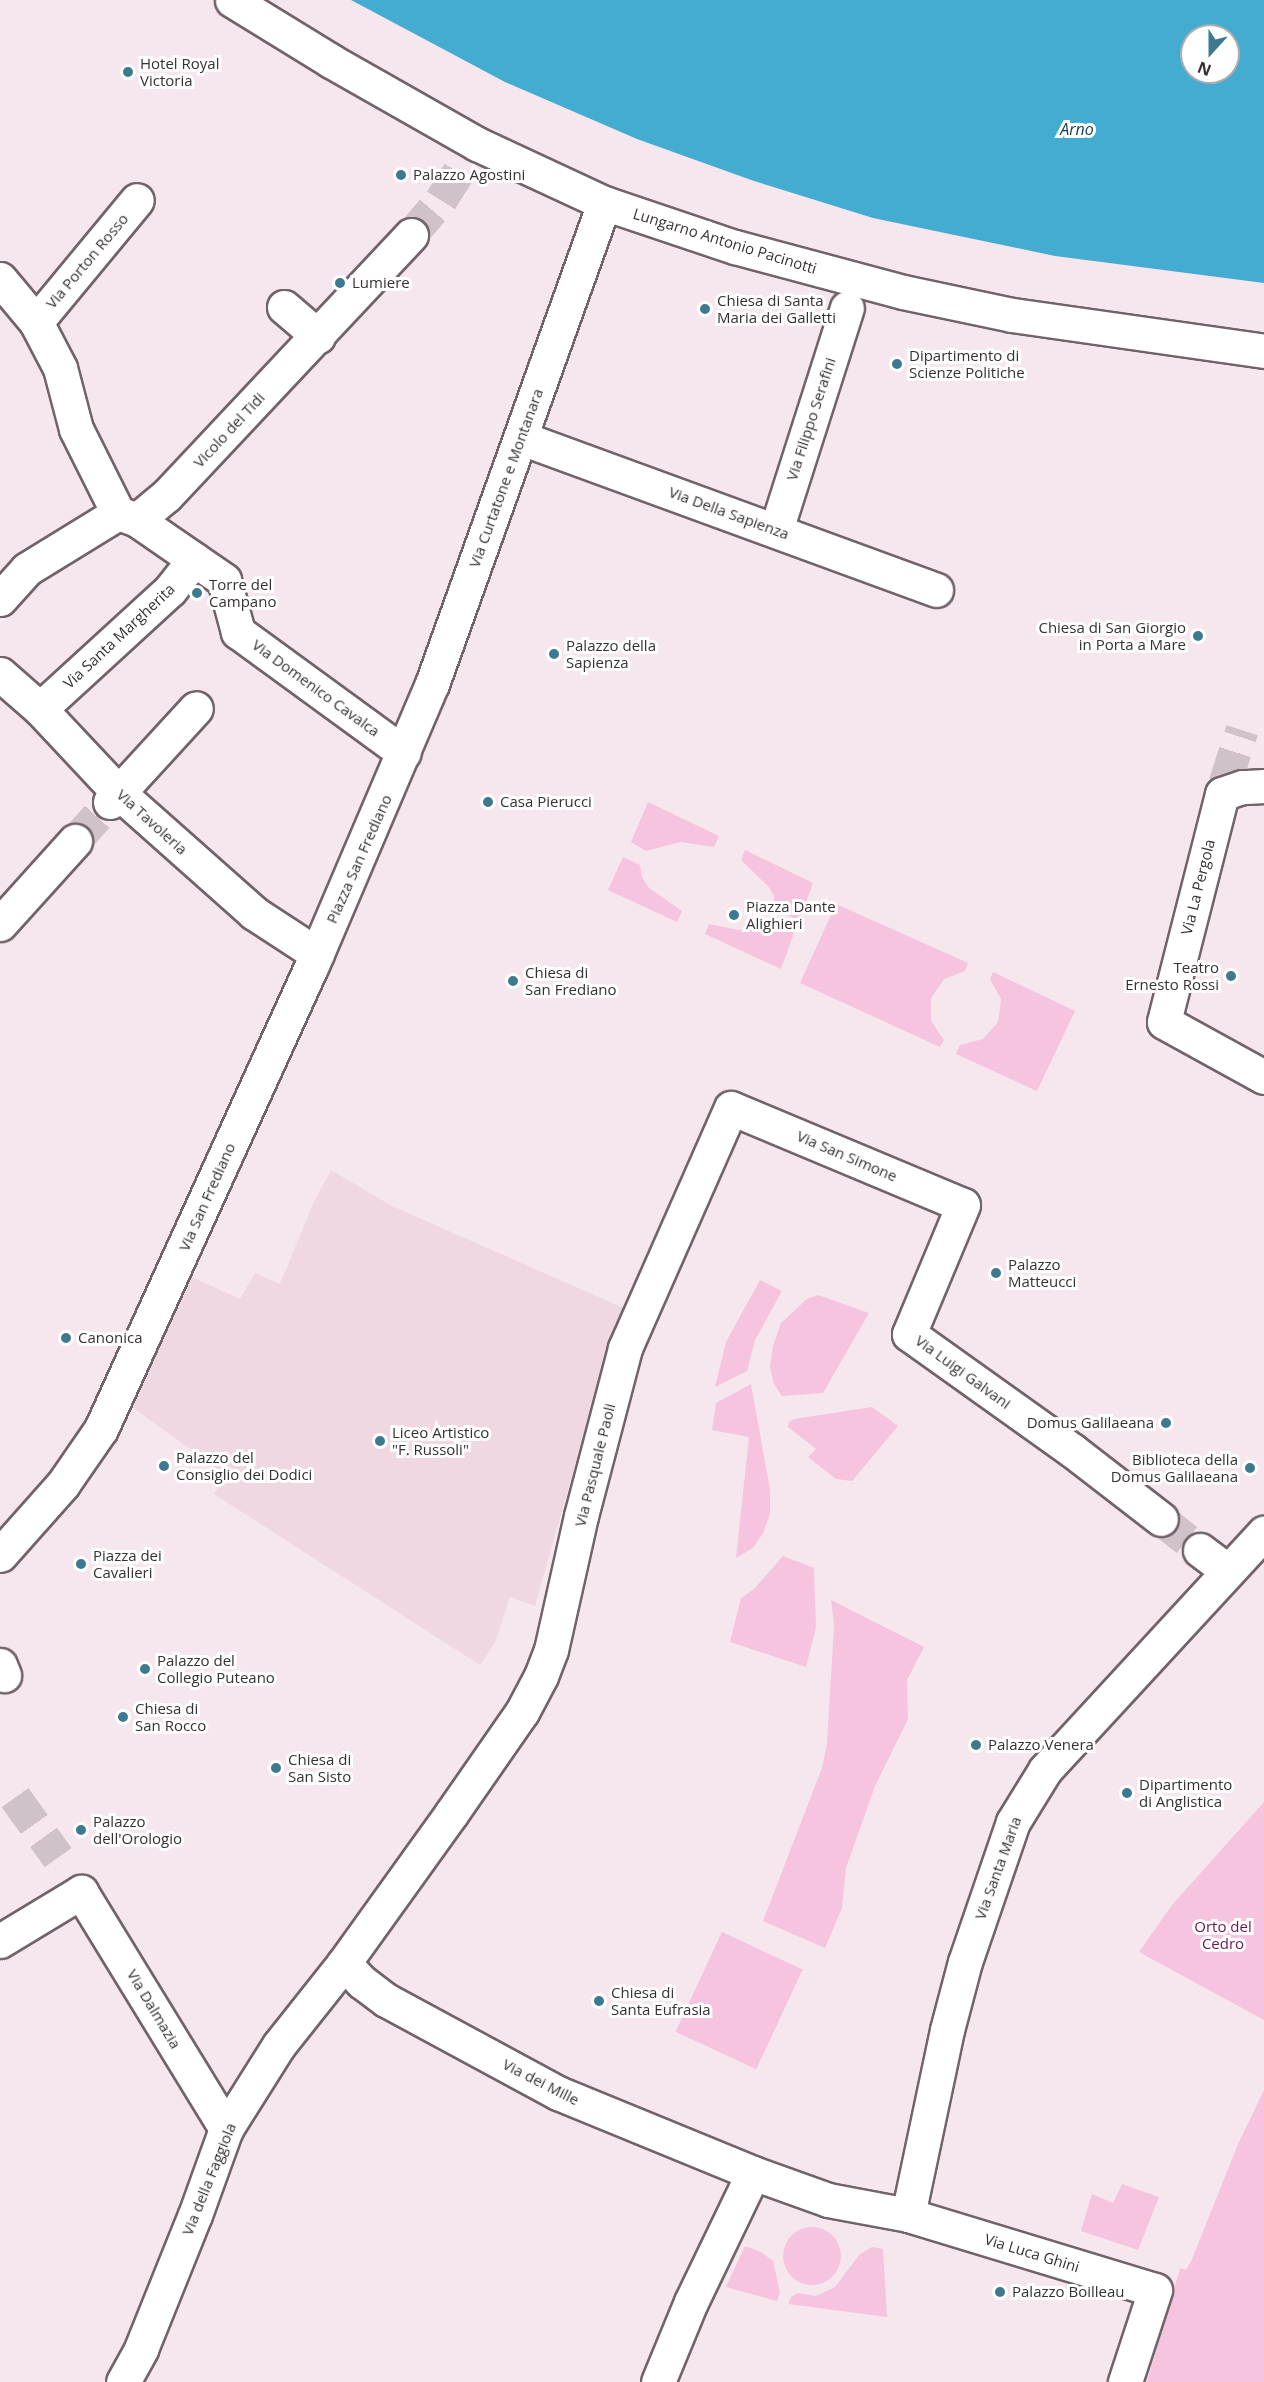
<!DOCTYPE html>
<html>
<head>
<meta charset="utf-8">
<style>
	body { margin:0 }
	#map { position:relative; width:1264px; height:2382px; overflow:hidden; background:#f6e6ee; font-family:"Open Sans",sans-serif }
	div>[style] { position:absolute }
	.built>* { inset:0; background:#efd8e2 }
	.green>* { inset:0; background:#f6c4de; transform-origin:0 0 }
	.round { border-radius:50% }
	.water>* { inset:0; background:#44acd0 }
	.minor-tunnel>* { height:33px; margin-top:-16.5px; transform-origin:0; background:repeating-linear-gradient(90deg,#d0c2c9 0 33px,transparent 0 49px) }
	.roads { filter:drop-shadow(2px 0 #71636a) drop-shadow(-2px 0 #71636a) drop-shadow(0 2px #71636a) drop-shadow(0 -2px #71636a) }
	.minor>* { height:33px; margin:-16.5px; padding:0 16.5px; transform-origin:16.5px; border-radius:16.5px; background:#fff }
	.dots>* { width:16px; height:16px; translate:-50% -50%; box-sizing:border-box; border:3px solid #fff; border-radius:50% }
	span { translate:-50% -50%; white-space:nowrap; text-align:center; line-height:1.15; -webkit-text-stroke:6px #fff; paint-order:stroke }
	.poi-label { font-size:15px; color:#373134 }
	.left { translate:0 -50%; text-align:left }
	.right { translate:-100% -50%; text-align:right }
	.street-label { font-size:15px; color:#373134 }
	.park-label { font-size:15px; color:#6f144f }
	.water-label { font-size:16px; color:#113e4e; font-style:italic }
	.north { position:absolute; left:1180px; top:24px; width:60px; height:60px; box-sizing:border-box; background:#fff; border:2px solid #afadae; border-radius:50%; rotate:201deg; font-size:16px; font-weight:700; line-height:24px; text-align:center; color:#373134 }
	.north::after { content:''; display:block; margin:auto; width:21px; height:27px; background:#3d7a90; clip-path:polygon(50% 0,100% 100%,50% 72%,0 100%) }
</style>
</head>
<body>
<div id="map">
	<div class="built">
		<i style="clip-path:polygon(331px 1170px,392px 1206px,628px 1310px,593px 1401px,535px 1606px,510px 1597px,495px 1643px,480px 1665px,214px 1494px,226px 1475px,132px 1407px,187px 1275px,240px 1299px,255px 1273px,280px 1284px,313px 1204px)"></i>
	</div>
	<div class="green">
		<i style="clip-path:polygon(648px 802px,719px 836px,714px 847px,681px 842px,646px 851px,631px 842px)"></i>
		<i style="clip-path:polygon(745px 850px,813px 883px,799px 921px,774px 908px,774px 896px,769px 887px,741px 860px)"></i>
		<i style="clip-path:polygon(623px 857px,640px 865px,642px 877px,649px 888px,682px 911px,677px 922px,608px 890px)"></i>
		<i style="clip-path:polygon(836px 904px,968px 963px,965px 971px,944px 979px,931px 998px,931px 1021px,944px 1040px,940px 1047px,800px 983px)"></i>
		<i style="clip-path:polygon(768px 921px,794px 933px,781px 969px,705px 934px,709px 924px,738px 930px,756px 928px)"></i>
		<i style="clip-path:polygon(993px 972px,1075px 1011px,1037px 1091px,956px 1054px,960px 1045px,983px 1039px,998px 1022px,1001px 999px,990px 979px)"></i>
		<i style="clip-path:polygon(760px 1280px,782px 1291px,755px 1340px,747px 1371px,715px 1387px,726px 1342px)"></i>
		<i style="clip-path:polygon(818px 1295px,869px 1313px,823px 1393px,782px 1396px,774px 1384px,770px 1367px,773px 1346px,781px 1323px,807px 1299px)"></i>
		<i style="clip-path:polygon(751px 1384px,770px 1490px,770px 1514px,763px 1533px,753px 1548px,736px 1558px,749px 1437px,712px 1430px,716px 1403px)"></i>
		<i style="clip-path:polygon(872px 1407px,898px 1426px,852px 1481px,836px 1479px,808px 1457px,816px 1449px,788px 1427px,789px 1422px,794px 1419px)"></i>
		<i style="clip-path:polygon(783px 1556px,814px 1568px,816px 1627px,806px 1667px,730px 1642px,741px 1598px,754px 1589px)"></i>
		<i style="clip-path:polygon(831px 1600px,924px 1647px,907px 1680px,908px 1719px,875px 1786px,846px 1868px,842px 1908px,825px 1948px,763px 1921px,822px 1768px,827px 1744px,831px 1677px,834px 1625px)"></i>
		<i style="clip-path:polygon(1264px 1802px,1264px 2020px,1139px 1952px,1172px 1905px)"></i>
		<i style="left:722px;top:1932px;width:89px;height:110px;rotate:25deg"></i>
		<i style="clip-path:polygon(1264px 2090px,1264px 2382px,1147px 2382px,1180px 2268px,1186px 2270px,1192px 2259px,1238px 2144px)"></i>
		<i style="clip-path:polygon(1122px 2184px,1159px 2197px,1138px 2250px,1081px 2231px,1092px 2194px,1113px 2203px)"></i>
		<i class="round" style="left:783px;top:2227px;width:58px;height:58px"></i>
		<i style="clip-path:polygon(745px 2246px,761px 2252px,773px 2261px,780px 2292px,777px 2301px,726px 2287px)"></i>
		<i style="clip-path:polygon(872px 2247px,883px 2249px,887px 2317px,788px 2304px,791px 2297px,798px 2293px,816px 2296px,835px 2287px,860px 2254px)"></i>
	</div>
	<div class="water">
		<i style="clip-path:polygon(evenodd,351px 0,1264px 0,1264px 283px,1055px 256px,873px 218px,754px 181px,637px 139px,505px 82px,351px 0,1192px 36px,1228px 36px,1228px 72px,1192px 72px,1192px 36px)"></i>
	</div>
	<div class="minor-tunnel">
		<i style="left:411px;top:235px;width:46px;rotate:-49.4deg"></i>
		<i style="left:441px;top:200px;width:41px;rotate:-57.8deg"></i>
		<i style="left:1225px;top:783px;width:56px;rotate:-72.2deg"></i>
		<i style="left:75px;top:841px;width:52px;rotate:-48.1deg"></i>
		<i style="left:1161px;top:1519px;width:50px;rotate:38.5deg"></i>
		<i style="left:15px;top:1797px;width:74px;rotate:54.4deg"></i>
	</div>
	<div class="roads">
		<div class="minor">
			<i style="left:232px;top:0;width:116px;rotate:31.6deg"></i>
			<i style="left:331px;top:61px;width:168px;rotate:29.6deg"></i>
			<i style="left:477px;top:144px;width:140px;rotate:24.9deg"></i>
			<i style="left:604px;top:203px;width:138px;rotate:18.6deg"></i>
			<i style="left:735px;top:247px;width:174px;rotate:15deg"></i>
			<i style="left:903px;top:292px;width:111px;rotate:11.9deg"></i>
			<i style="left:1012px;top:315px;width:255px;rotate:8.1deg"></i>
			<i style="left:0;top:279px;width:56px;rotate:50.1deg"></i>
			<i style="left:36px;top:322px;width:52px;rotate:62.4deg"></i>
			<i style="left:60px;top:368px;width:63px;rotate:75.3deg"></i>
			<i style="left:76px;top:429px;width:94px;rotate:63.4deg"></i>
			<i style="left:118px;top:513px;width:20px;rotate:20deg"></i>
			<i style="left:137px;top:520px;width:106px;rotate:34.6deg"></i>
			<i style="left:224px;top:580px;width:54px;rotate:74.9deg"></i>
			<i style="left:238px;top:632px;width:205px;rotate:36.1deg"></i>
			<i style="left:284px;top:307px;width:45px;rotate:40.5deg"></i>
			<i style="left:36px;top:322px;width:158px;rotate:-50.4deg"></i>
			<i style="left:521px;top:438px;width:442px;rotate:20.1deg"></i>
			<i style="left:137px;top:520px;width:38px;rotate:-40deg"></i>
			<i style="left:166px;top:496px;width:358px;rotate:-46.8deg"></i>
			<i style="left:776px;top:530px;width:233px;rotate:-72.3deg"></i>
			<i style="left:0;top:599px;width:40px;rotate:-48deg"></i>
			<i style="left:27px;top:569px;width:107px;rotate:-31.6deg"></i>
			<i style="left:0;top:674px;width:53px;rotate:41.2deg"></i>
			<i style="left:40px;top:709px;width:115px;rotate:46.8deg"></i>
			<i style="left:119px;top:793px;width:181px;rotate:41.6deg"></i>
			<i style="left:254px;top:913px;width:75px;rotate:33.1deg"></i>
			<i style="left:40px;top:709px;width:176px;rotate:-42.5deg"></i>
			<i style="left:170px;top:590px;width:39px;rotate:-52deg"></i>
			<i style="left:1264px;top:786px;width:22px;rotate:177deg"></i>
			<i style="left:1242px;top:787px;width:21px;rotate:161deg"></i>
			<i style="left:1222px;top:794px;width:235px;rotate:104.3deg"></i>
			<i style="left:1164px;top:1022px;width:114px;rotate:28.8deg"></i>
			<i style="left:110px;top:802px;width:127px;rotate:-47.5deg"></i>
			<i style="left:0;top:924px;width:112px;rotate:-47.9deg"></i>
			<i style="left:1200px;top:1550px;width:35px;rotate:37deg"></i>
			<i style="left:0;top:1555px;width:95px;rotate:-48.4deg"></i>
			<i style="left:63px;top:1484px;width:67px;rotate:-55.4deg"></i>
			<i style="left:101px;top:1429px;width:510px;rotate:-65.55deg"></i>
			<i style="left:312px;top:965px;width:306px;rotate:-66.9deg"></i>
			<i style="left:432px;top:684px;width:511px;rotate:-70.32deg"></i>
			<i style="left:0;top:1665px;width:11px;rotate:68deg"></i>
			<i style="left:0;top:1941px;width:95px;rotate:-31.2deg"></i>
			<i style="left:81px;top:1892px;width:278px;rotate:58.5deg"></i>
			<i style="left:344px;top:1963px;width:26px;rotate:47deg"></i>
			<i style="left:362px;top:1982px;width:30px;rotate:37deg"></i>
			<i style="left:386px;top:2000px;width:196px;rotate:28.4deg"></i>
			<i style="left:558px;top:2093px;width:211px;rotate:22.3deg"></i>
			<i style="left:753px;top:2173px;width:80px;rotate:19.8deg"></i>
			<i style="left:828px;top:2200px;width:81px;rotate:10.6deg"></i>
			<i style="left:908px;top:2215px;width:258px;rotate:16.9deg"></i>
			<i style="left:1155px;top:2290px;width:97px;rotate:108.1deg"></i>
			<i style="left:908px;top:2215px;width:189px;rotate:-78.1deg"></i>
			<i style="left:947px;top:2030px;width:70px;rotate:-75.2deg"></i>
			<i style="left:965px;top:1962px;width:148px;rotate:-71.1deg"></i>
			<i style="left:1013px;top:1822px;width:61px;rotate:-58.4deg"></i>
			<i style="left:1045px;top:1770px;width:323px;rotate:-47.3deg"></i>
			<i style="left:123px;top:2382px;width:38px;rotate:-61deg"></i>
			<i style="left:141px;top:2349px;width:144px;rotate:-68.1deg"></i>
			<i style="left:195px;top:2215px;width:91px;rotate:-70.2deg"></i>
			<i style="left:226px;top:2129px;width:99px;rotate:-57.8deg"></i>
			<i style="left:279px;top:2045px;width:105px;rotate:-51.6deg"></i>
			<i style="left:344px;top:1963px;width:183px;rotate:-54.3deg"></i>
			<i style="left:451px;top:1814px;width:124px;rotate:-55.2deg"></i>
			<i style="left:522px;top:1712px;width:41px;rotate:-62.2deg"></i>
			<i style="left:541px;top:1676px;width:28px;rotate:-69deg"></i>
			<i style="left:551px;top:1650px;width:137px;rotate:-77.4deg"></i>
			<i style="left:581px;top:1516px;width:174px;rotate:-75.3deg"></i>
			<i style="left:625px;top:1348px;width:262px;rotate:-66.2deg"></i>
			<i style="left:731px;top:1108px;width:251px;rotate:22.7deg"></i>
			<i style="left:963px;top:1205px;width:140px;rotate:112.7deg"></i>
			<i style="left:909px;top:1334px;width:201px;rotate:35.5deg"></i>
			<i style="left:1073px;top:1451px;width:111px;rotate:37.7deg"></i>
			<i style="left:658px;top:2382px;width:87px;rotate:-67.6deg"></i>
			<i style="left:691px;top:2302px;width:143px;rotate:-64.3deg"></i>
		</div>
	</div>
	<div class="dots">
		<i style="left:128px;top:72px;background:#3d7a90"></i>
		<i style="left:401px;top:175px;background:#3d7a90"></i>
		<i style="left:340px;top:283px;background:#3d7a90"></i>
		<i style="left:705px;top:309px;background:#3d7a90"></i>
		<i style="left:897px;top:364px;background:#3d7a90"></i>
		<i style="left:197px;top:593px;background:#3d7a90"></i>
		<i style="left:1198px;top:636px;background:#3d7a90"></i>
		<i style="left:554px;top:654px;background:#3d7a90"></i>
		<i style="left:488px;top:802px;background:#3d7a90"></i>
		<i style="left:734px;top:915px;background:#3d7a90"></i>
		<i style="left:1231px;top:976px;background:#3d7a90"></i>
		<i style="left:513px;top:981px;background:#3d7a90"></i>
		<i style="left:996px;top:1273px;background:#3d7a90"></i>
		<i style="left:66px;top:1338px;background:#3d7a90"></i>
		<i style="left:1166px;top:1423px;background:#3d7a90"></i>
		<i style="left:380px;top:1441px;background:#3d7a90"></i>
		<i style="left:164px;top:1466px;background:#3d7a90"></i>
		<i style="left:1250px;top:1468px;background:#3d7a90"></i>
		<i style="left:81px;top:1564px;background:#3d7a90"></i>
		<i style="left:145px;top:1669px;background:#3d7a90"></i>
		<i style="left:123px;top:1717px;background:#3d7a90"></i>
		<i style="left:976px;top:1745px;background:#3d7a90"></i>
		<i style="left:276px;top:1768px;background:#3d7a90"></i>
		<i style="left:1127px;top:1793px;background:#3d7a90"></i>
		<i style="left:81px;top:1830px;background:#3d7a90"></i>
		<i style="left:599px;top:2001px;background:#3d7a90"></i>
		<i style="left:1000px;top:2292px;background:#3d7a90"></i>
	</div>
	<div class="poi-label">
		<span class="left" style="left:140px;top:72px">Hotel Royal<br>Victoria</span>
		<span class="left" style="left:413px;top:175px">Palazzo Agostini</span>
		<span class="left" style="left:352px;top:283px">Lumiere</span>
		<span class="left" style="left:717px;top:309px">Chiesa di Santa<br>Maria dei Galletti</span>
		<span class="left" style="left:909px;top:364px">Dipartimento di<br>Scienze Politiche</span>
		<span class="left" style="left:209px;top:593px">Torre del<br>Campano</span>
		<span class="right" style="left:1186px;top:636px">Chiesa di San Giorgio<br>in Porta a Mare</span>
		<span class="left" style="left:566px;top:654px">Palazzo della<br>Sapienza</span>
		<span class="left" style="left:500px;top:802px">Casa Pierucci</span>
		<span class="left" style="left:746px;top:915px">Piazza Dante<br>Alighieri</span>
		<span class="right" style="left:1219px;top:976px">Teatro<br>Ernesto Rossi</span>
		<span class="left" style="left:525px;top:981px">Chiesa di<br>San Frediano</span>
		<span class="left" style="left:1008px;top:1273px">Palazzo<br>Matteucci</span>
		<span class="left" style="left:78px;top:1338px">Canonica</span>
		<span class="right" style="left:1154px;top:1423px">Domus Galilaeana</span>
		<span class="left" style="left:392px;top:1441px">Liceo Artistico<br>"F. Russoli"</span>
		<span class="left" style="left:176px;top:1466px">Palazzo del<br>Consiglio dei Dodici</span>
		<span class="right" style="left:1238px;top:1468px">Biblioteca della<br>Domus Galilaeana</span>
		<span class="left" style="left:93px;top:1564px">Piazza dei<br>Cavalieri</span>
		<span class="left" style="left:157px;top:1669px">Palazzo del<br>Collegio Puteano</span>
		<span class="left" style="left:135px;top:1717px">Chiesa di<br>San Rocco</span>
		<span class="left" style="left:988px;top:1745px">Palazzo Venera</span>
		<span class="left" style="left:288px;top:1768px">Chiesa di<br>San Sisto</span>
		<span class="left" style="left:1139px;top:1793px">Dipartimento<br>di Anglistica</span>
		<span class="left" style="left:93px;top:1830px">Palazzo<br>dell'Orologio</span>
		<span class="left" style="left:611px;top:2001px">Chiesa di<br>Santa Eufrasia</span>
		<span class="left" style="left:1012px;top:2292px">Palazzo Boilleau</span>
	</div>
	<div class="street-label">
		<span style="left:725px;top:241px;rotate:17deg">Lungarno Antonio Pacinotti</span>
		<span style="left:87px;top:261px;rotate:-50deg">Via Porton Rosso</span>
		<span style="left:811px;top:419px;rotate:-72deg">Via Filippo Serafini</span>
		<span style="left:229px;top:430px;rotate:-47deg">Vicolo del Tidi</span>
		<span style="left:506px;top:478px;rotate:-70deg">Via Curtatone e Montanara</span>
		<span style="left:729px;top:513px;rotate:20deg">Via Della Sapienza</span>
		<span style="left:119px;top:636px;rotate:-43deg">Via Santa Margherita</span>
		<span style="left:316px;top:688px;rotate:36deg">Via Domenico Cavalca</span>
		<span style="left:152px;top:822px;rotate:42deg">Via Tavoleria</span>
		<span style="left:359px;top:859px;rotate:-66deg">Piazza San Frediano</span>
		<span style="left:1198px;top:887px;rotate:-76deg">Via La Pergola</span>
		<span style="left:847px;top:1156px;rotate:23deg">Via San Simone</span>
		<span style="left:207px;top:1197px;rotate:-66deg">Via San Frediano</span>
		<span style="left:963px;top:1372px;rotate:36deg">Via Luigi Galvani</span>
		<span style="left:595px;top:1465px;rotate:-76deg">Via Pasquale Paoli</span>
		<span style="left:998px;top:1868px;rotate:-70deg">Via Santa Maria</span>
		<span style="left:154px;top:2009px;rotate:59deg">Via Dalmazia</span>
		<span style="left:541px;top:2082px;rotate:27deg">Via dei Mille</span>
		<span style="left:209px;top:2179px;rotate:-68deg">Via della Faggiola</span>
		<span style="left:1032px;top:2253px;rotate:17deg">Via Luca Ghini</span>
	</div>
	<div class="park-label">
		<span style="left:1223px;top:1935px">Orto del<br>Cedro</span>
	</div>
	<div class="water-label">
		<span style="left:1077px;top:129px">Arno</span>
	</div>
	<div class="north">N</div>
</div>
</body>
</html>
